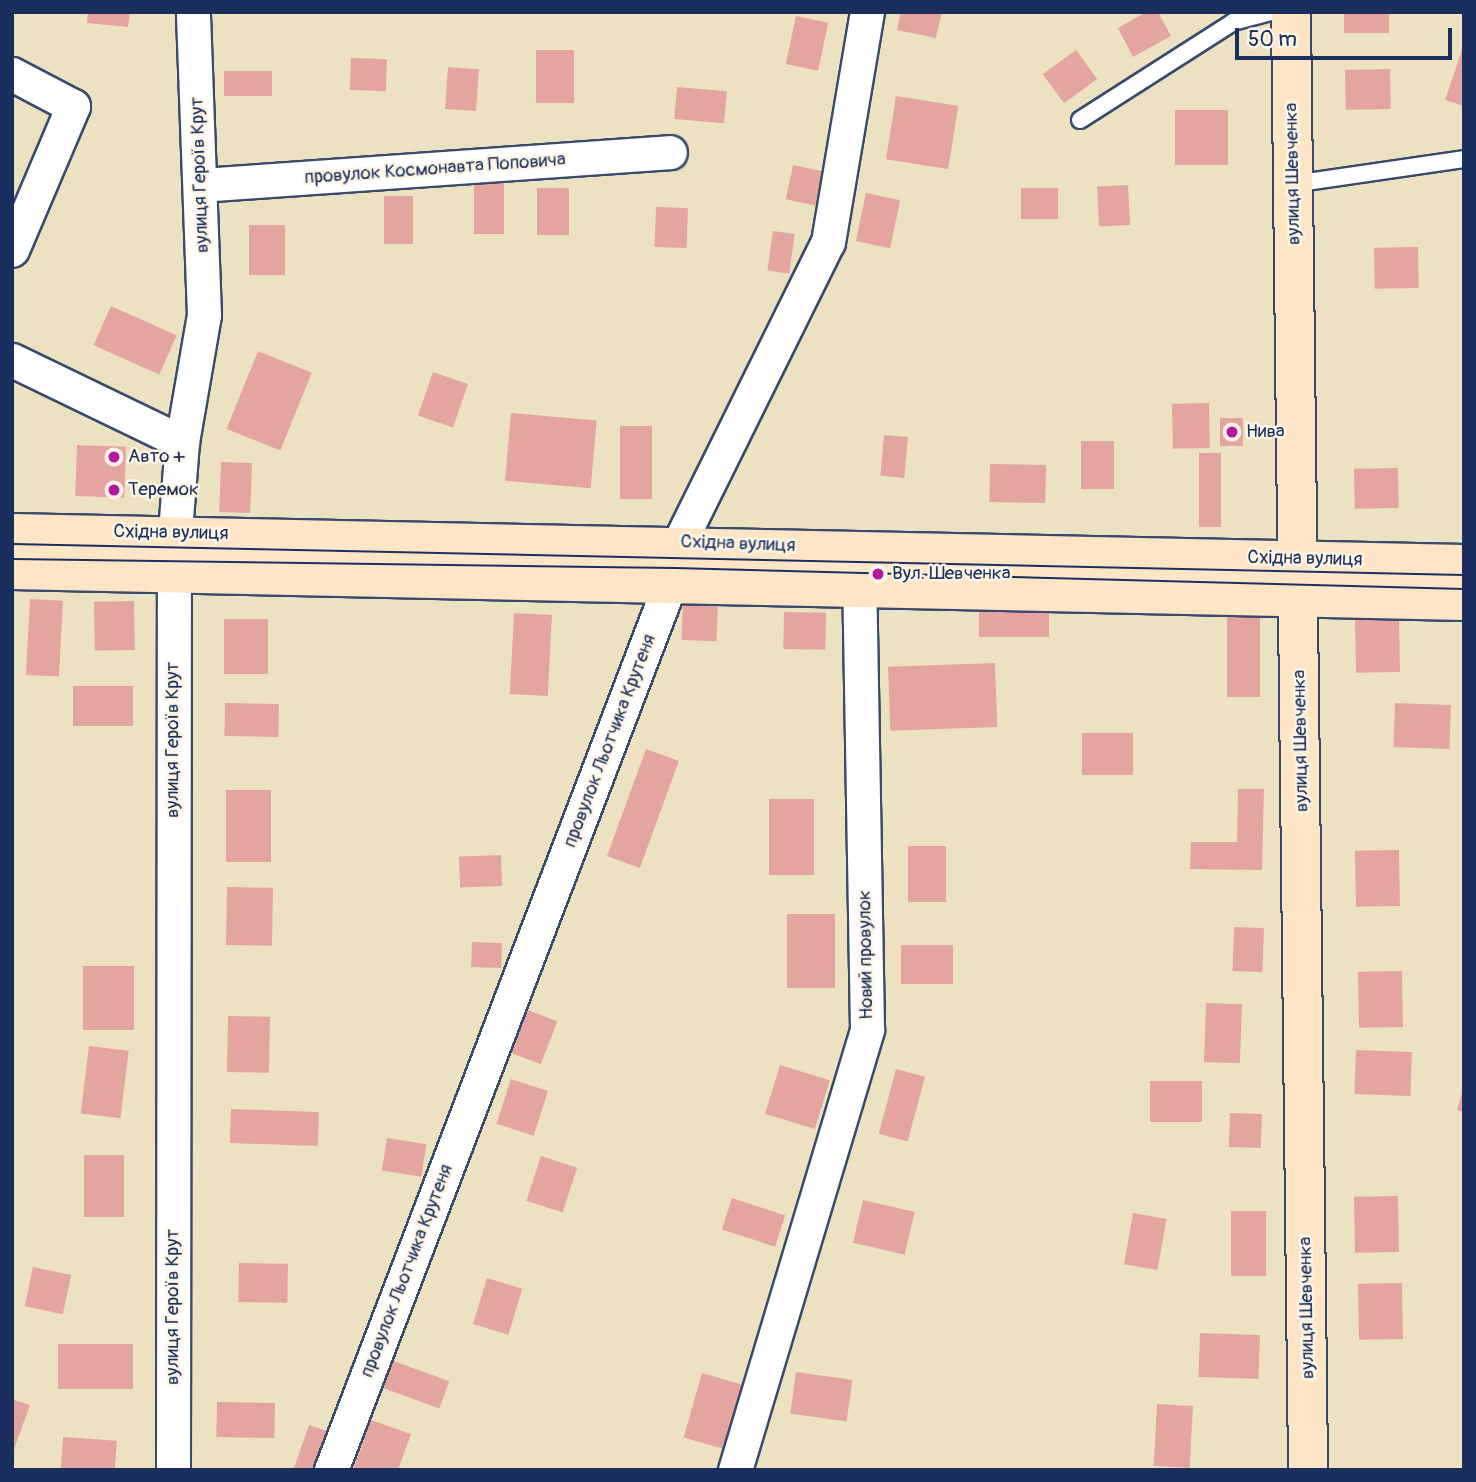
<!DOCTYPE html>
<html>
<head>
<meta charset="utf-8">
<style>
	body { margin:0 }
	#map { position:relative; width:1476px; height:1482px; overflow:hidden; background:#ece2c2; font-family:Pangolin,sans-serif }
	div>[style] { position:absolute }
	.building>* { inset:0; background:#e4a5a1; transform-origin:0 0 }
	.roads { filter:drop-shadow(2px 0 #3a4a6d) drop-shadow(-2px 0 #3a4a6d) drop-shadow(0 2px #3a4a6d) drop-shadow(0 -2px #3a4a6d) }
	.lane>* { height:16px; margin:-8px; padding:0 8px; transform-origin:8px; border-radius:8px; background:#fff }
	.street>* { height:33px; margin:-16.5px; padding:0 16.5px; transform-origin:16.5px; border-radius:16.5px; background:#fff }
	.secondary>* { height:38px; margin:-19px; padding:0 19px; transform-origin:19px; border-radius:19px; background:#fee5c5 }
	.tram>* { height:2px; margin:-1px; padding:0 1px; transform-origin:1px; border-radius:1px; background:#1b2f5e }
	.dots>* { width:19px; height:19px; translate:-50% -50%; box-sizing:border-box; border:4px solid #fcf5e5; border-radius:50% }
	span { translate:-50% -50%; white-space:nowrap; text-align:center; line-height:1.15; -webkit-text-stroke:5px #fcf5e5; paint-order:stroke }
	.street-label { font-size:19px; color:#1b2f5e }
	.poi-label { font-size:19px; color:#1b2f5e }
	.left { translate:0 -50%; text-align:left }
	.frame { position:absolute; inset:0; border:14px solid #1b2f5e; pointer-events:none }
	.scale { position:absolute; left:1235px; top:28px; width:217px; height:32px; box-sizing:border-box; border:4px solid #1b2f5e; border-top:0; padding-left:9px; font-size:21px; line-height:24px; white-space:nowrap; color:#1b2f5e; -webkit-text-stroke:5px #fcf5e5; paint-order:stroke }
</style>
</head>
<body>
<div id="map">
	<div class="building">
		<i style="clip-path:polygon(88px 12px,130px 12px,128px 27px,87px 23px)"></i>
		<i style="clip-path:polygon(901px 12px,942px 12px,936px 38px,897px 30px)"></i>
		<i style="clip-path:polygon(1146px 12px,1158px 12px,1171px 36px,1133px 57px,1118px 28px)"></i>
		<i style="left:1344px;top:12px;width:45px;height:21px"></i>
		<i style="left:796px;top:16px;width:33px;height:49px;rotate:12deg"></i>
		<i style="clip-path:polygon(1464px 44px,1464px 106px,1445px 100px)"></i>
		<i style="left:536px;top:50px;width:38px;height:53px"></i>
		<i style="left:1076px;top:50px;width:36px;height:41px;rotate:54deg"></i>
		<i style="left:351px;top:58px;width:36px;height:32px;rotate:2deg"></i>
		<i style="left:448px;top:67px;width:31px;height:42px;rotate:4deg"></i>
		<i style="left:1390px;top:69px;width:40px;height:45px;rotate:89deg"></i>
		<i style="left:224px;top:71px;width:48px;height:25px"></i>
		<i style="left:677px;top:87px;width:50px;height:32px;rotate:5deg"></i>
		<i style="left:896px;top:96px;width:63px;height:64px;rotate:9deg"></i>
		<i style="left:1175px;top:110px;width:53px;height:55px"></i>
		<i style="left:793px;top:165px;width:30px;height:35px;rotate:12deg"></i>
		<i style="left:474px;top:181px;width:30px;height:53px"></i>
		<i style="left:1128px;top:185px;width:40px;height:31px;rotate:87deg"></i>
		<i style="left:537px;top:188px;width:32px;height:47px"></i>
		<i style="left:1021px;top:188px;width:37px;height:31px"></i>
		<i style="left:866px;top:193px;width:35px;height:49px;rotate:12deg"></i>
		<i style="left:384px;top:196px;width:29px;height:48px"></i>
		<i style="left:656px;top:207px;width:32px;height:40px;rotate:2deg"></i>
		<i style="left:249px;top:225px;width:36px;height:50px"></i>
		<i style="left:773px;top:231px;width:22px;height:40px;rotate:8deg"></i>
		<i style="left:1418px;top:247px;width:41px;height:44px;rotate:89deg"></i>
		<i style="left:111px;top:306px;width:72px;height:43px;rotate:24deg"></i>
		<i style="left:258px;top:351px;width:58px;height:84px;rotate:22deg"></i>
		<i style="left:433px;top:372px;width:37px;height:46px;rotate:19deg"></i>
		<i style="left:1209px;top:403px;width:45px;height:37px;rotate:89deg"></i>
		<i style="left:511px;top:413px;width:86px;height:68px;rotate:5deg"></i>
		<i style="left:1220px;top:418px;width:23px;height:28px"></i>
		<i style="left:620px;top:426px;width:32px;height:73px"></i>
		<i style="left:884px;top:435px;width:24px;height:41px;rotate:5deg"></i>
		<i style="left:1081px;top:441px;width:33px;height:48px"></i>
		<i style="left:77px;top:445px;width:49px;height:51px;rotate:2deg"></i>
		<i style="left:1199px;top:453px;width:22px;height:74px"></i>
		<i style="left:221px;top:462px;width:31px;height:50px;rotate:2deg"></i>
		<i style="left:990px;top:464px;width:56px;height:38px;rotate:1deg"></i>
		<i style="left:1398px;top:468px;width:40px;height:44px;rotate:89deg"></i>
		<i style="left:683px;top:598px;width:35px;height:42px;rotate:2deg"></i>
		<i style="left:30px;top:599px;width:33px;height:76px;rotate:3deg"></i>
		<i style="left:134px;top:601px;width:49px;height:40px;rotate:89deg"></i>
		<i style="left:1049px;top:602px;width:35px;height:70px;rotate:90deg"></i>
		<i style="left:1227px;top:611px;width:33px;height:86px"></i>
		<i style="left:784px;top:612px;width:42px;height:37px;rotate:1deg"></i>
		<i style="left:514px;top:613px;width:38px;height:81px;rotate:3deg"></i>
		<i style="left:1399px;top:615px;width:57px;height:44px;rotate:89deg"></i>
		<i style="left:268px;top:619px;width:55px;height:44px;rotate:90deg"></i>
		<i style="left:995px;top:663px;width:64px;height:107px;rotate:88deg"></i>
		<i style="left:133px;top:686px;width:40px;height:60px;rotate:90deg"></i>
		<i style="left:225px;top:703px;width:54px;height:33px;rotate:1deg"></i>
		<i style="left:1395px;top:703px;width:56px;height:44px;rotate:2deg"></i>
		<i style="left:1082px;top:733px;width:51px;height:42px"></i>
		<i style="left:646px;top:749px;width:35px;height:114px;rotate:20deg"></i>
		<i style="clip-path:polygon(1238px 789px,1264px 789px,1262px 870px,1190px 869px,1191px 842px,1237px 842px)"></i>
		<i style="left:226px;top:790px;width:45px;height:72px"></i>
		<i style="left:814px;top:799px;width:76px;height:45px;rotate:90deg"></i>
		<i style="left:908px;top:846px;width:38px;height:56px"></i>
		<i style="left:1399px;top:850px;width:56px;height:44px;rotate:89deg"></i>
		<i style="left:501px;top:855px;width:31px;height:42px;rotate:88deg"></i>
		<i style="left:227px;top:887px;width:46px;height:58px;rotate:1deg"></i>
		<i style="left:787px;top:914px;width:48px;height:74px"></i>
		<i style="left:1234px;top:927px;width:30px;height:44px;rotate:2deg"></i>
		<i style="left:472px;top:942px;width:30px;height:25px;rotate:2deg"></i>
		<i style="left:953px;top:945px;width:39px;height:52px;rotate:90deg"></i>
		<i style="left:83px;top:966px;width:51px;height:64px"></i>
		<i style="left:1402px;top:971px;width:56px;height:44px;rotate:89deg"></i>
		<i style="left:1206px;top:1003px;width:36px;height:59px;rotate:2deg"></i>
		<i style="left:520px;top:1007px;width:40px;height:46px;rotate:21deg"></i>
		<i style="left:228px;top:1016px;width:42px;height:56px;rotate:1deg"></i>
		<i style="left:89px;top:1046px;width:40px;height:68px;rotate:7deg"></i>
		<i style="left:1356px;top:1050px;width:56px;height:44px;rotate:2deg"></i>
		<i style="left:780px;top:1065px;width:52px;height:51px;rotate:17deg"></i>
		<i style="left:896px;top:1069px;width:30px;height:67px;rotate:15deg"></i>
		<i style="left:511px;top:1079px;width:39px;height:47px;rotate:18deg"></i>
		<i style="left:1150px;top:1081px;width:52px;height:41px"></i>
		<i style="clip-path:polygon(1463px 1090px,1464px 1091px,1464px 1112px,1457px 1110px)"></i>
		<i style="left:231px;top:1109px;width:88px;height:34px;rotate:2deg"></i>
		<i style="left:1230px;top:1113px;width:32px;height:34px;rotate:2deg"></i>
		<i style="left:387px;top:1138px;width:40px;height:33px;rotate:9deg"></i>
		<i style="left:124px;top:1155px;width:62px;height:40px;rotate:90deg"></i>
		<i style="left:541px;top:1156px;width:38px;height:47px;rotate:18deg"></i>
		<i style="left:1398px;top:1196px;width:56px;height:44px;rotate:89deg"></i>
		<i style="left:732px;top:1198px;width:56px;height:33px;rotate:18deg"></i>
		<i style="left:863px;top:1200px;width:53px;height:44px;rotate:13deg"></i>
		<i style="left:1231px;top:1211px;width:35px;height:65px"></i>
		<i style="left:1133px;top:1213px;width:34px;height:52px;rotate:10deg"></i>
		<i style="left:239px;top:1263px;width:49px;height:39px;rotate:1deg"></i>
		<i style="left:33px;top:1267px;width:39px;height:40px;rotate:12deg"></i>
		<i style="left:487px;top:1278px;width:37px;height:48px;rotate:17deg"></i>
		<i style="left:1402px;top:1283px;width:56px;height:44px;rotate:89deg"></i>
		<i style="left:1200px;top:1333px;width:60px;height:44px;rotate:2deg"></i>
		<i style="left:58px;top:1344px;width:75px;height:45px"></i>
		<i style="left:391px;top:1360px;width:62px;height:29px;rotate:20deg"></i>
		<i style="left:796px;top:1372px;width:57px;height:42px;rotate:8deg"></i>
		<i style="left:702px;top:1373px;width:46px;height:67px;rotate:16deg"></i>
		<i style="clip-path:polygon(12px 1399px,30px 1405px,13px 1452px,12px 1452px)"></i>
		<i style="left:217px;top:1402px;width:58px;height:35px;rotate:1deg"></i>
		<i style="left:1157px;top:1404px;width:36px;height:62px;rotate:3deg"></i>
		<i style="clip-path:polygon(371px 1420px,411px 1434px,398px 1470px,353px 1470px)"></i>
		<i style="clip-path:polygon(309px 1425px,333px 1433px,321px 1470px,294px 1468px)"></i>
		<i style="left:63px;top:1437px;width:54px;height:33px;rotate:4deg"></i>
	</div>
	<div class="roads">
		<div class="lane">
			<i style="left:1080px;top:120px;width:182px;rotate:-32.6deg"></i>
			<i style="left:1233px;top:22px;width:38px;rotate:-15deg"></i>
			<i style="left:1293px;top:184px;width:173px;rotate:-8.3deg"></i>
		</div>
		<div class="street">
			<i style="left:12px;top:74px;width:69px;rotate:27.7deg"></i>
			<i style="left:73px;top:106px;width:156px;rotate:113deg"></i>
			<i style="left:201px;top:185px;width:470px;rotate:-4deg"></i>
			<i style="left:12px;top:360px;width:189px;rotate:25.8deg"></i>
			<i style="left:173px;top:1470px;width:926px;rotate:-89.94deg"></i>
			<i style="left:174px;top:544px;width:102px;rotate:-85.5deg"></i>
			<i style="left:182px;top:442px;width:129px;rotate:-80.2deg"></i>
			<i style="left:204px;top:315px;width:303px;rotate:-92.1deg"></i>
			<i style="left:331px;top:1470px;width:952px;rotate:-69.07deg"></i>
			<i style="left:671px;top:581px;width:39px;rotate:-78deg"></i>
			<i style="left:679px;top:543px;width:336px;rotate:-63.7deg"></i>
			<i style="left:828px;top:242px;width:233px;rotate:-80.4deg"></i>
			<i style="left:735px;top:1470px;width:460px;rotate:-73.3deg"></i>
			<i style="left:867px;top:1029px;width:465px;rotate:-91deg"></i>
		</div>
		<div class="secondary">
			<i style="left:1291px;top:12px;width:1458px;rotate:89.33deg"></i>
			<i style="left:12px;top:533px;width:1452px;rotate:1.22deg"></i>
			<i style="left:12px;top:570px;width:1452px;rotate:1.22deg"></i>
		</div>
	</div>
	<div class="tram">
		<i style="left:12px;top:544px;width:1452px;rotate:1.22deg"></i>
		<i style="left:12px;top:559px;width:663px;rotate:0.78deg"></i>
		<i style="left:675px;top:568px;width:789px;rotate:1.52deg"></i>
	</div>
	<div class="dots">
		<i style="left:1232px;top:432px;background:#b5179e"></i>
		<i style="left:114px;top:457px;background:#b5179e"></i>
		<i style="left:114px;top:490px;background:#b5179e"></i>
		<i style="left:878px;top:574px;background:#b5179e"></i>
	</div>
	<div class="street-label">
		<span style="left:435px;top:169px;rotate:-4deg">провулок Космонавта Поповича</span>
		<span style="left:1293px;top:174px;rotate:-91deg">вулиця Шевченка</span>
		<span style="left:200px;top:175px;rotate:-92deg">вулиця Героїв Крут</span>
		<span style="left:171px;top:533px;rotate:1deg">Східна вулиця</span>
		<span style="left:738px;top:544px;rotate:2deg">Східна вулиця</span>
		<span style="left:1305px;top:559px;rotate:1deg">Східна вулиця</span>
		<span style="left:173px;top:740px;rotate:-90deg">вулиця Героїв Крут</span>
		<span style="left:610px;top:741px;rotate:-69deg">провулок Льотчика Крутеня</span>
		<span style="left:1301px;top:741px;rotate:-91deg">вулиця Шевченка</span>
		<span style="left:866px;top:955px;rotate:-91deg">Новий провулок</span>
		<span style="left:407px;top:1271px;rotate:-69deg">провулок Льотчика Крутеня</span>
		<span style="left:173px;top:1307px;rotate:-90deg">вулиця Героїв Крут</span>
		<span style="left:1307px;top:1308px;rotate:-91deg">вулиця Шевченка</span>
	</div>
	<div class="poi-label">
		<span class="left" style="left:1246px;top:432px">Нива</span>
		<span class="left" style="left:128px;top:457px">Авто +</span>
		<span class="left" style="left:128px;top:490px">Теремок</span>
		<span class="left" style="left:892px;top:574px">Вул. Шевченка</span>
	</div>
	<div class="frame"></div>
	<div class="scale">50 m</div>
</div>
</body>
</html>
